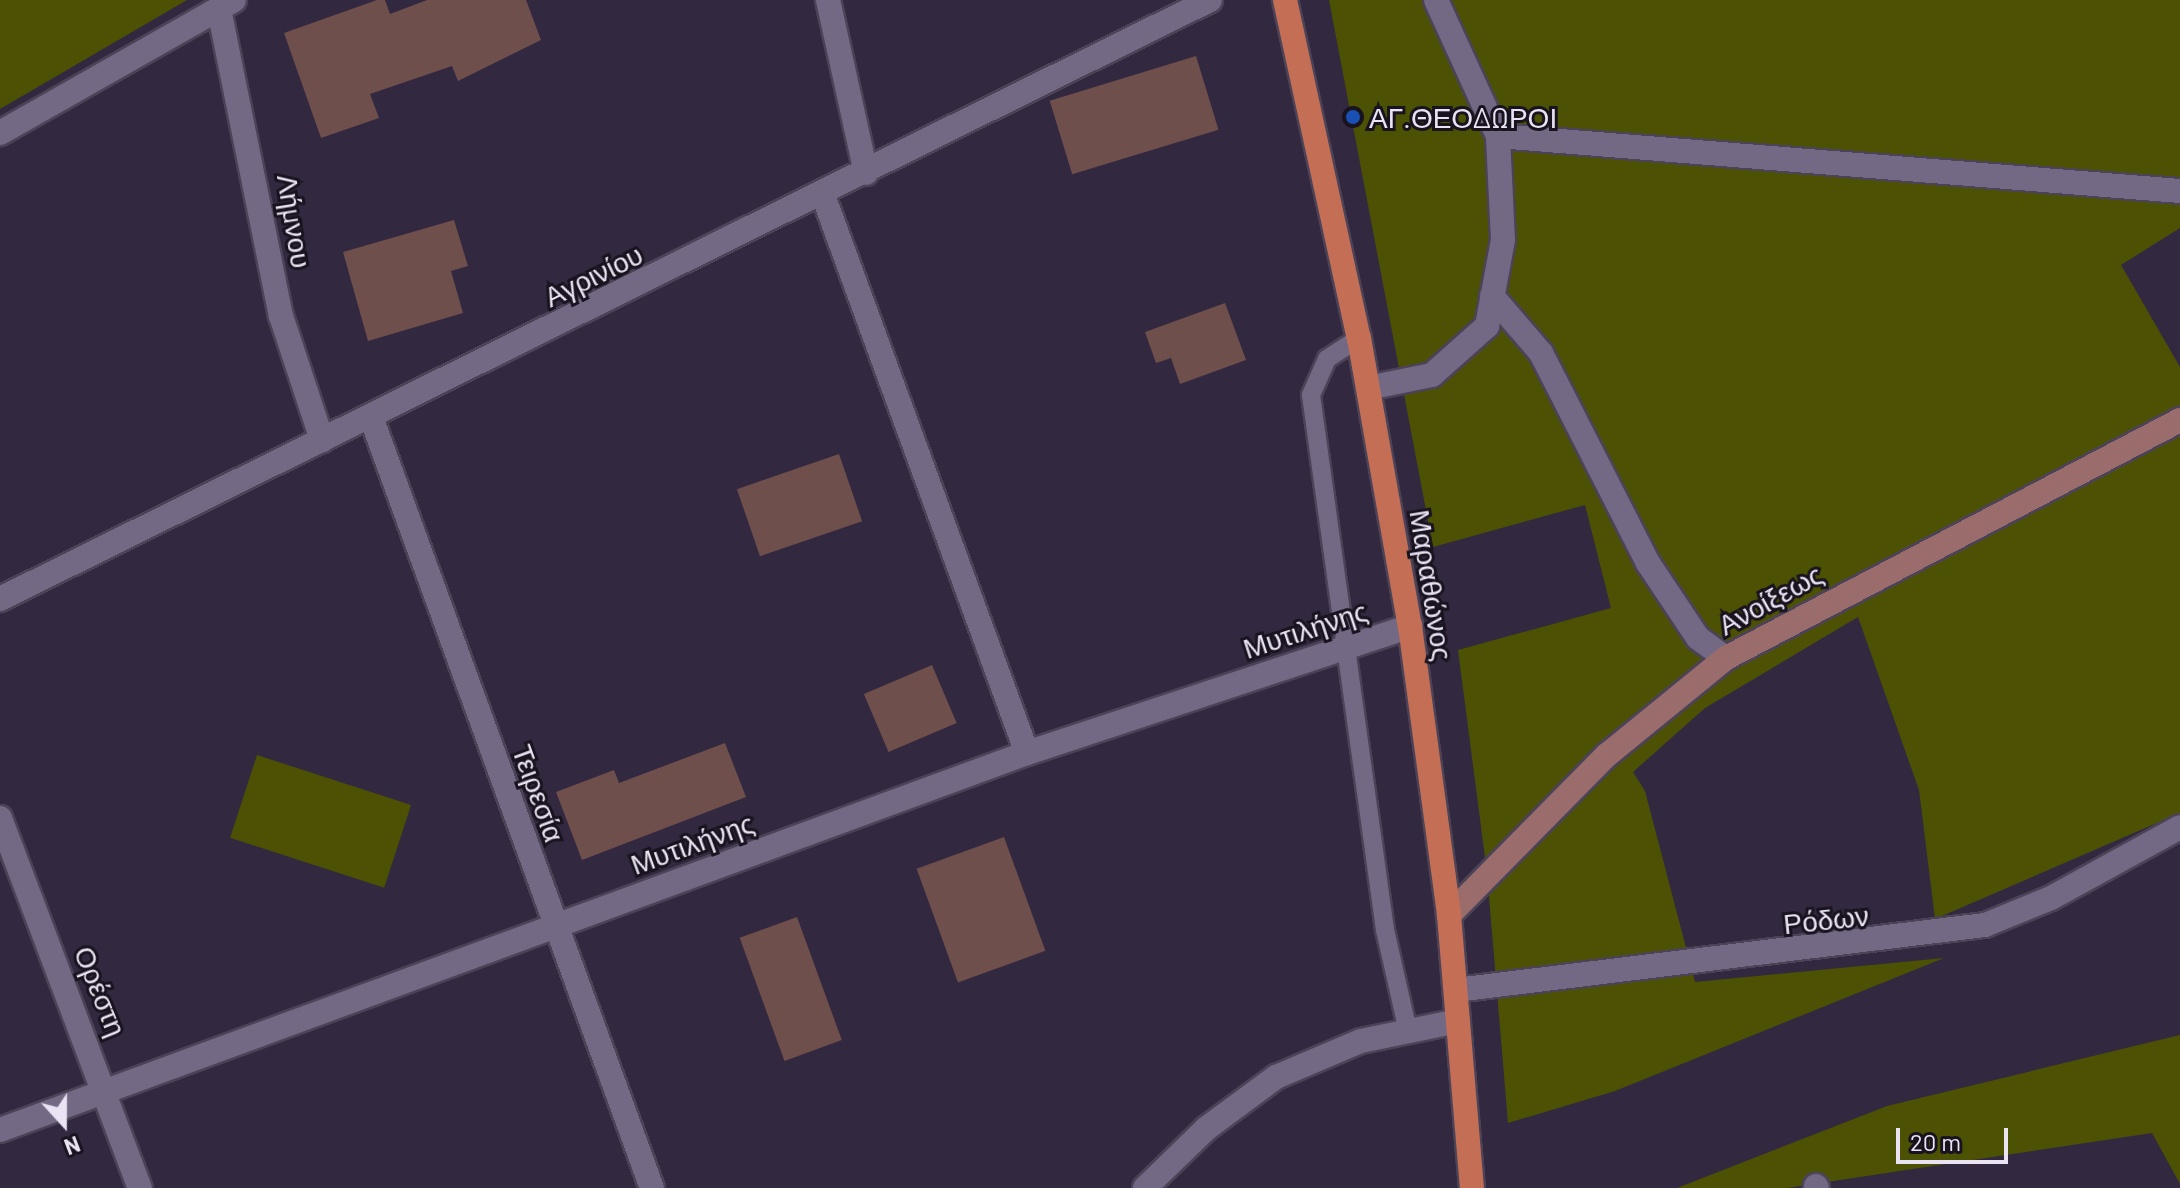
<!DOCTYPE html>
<html>
<head>
<meta charset="utf-8">
<style>
	body { margin:0 }
	#map { position:relative; width:2180px; height:1188px; overflow:hidden; background:#322840; font-family:Barlow,sans-serif }
	div>[style] { position:absolute }
	.green>* { inset:0; background:#4d5103; transform-origin:0 0 }
	.building>* { inset:0; background:#6f4f4c; transform-origin:0 0 }
	.roads { filter:drop-shadow(2px 0 #4c4357) drop-shadow(-2px 0 #4c4357) drop-shadow(0 2px #4c4357) drop-shadow(0 -2px #4c4357) }
	.lane>* { height:18px; margin:-9px; padding:0 9px; transform-origin:9px; border-radius:9px; background:#746984 }
	.street>* { height:24px; margin:-12px; padding:0 12px; transform-origin:12px; border-radius:12px; background:#746984 }
	.secondary>* { height:24px; margin:-12px; padding:0 12px; transform-origin:12px; border-radius:12px; background:#9b6c6c }
	.primary>* { height:24px; margin:-12px; padding:0 12px; transform-origin:12px; border-radius:12px; background:#c36e55 }
	.dots>* { width:22px; height:22px; translate:-50% -50%; box-sizing:border-box; border:4px solid #18131e; border-radius:50% }
	span { translate:-50% -50%; white-space:nowrap; text-align:center; line-height:1.15; -webkit-text-stroke:6px #18131e; paint-order:stroke }
	.poi-label { font-size:28px; color:#e9e3f3 }
	.left { translate:0 -50%; text-align:left }
	.street-label { font-size:28px; color:#e9e3f3 }
	.north { position:absolute; left:24px; top:1084px; width:80px; height:80px; -webkit-text-stroke:6px #18131e; paint-order:stroke; rotate:159deg; font-size:22px; font-weight:700; line-height:32px; text-align:center; color:#e9e3f3 }
	.north::after { content:''; display:block; margin:auto; width:28px; height:36px; background:#e9e3f3; clip-path:polygon(50% 0,100% 100%,50% 72%,0 100%) }
	.scale { position:absolute; left:1896px; top:1128px; width:112px; height:36px; box-sizing:border-box; border:4px solid #e9e3f3; border-top:0; padding-left:10px; font-size:24px; line-height:28px; white-space:nowrap; color:#e9e3f3; -webkit-text-stroke:6px #18131e; paint-order:stroke }
</style>
</head>
<body>
<div id="map">
	<div class="green">
		<i style="clip-path:polygon(0 0,187px 0,0 109px)"></i>
		<i style="clip-path:polygon(1329px 0,2180px 0,2180px 228px,2121px 265px,2180px 367px,2180px 813px,1935px 919px,1919px 790px,1858px 617px,1705px 708px,1633px 772px,1645px 791px,1695px 982px,1944px 958px,1615px 1091px,1508px 1123px,1487px 873px,1458px 650px,1611px 608px,1585px 505px,1433px 547px)"></i>
		<i style="left:257px;top:755px;width:162px;height:87px;rotate:18deg"></i>
		<i style="clip-path:polygon(2180px 1035px,2180px 1184px,2152px 1133px,1787px 1188px,1677px 1188px,1887px 1106px)"></i>
	</div>
	<div class="building">
		<i style="clip-path:polygon(377px 0,385px 0,390px 14px,427px 0,526px 0,541px 40px,458px 81px,452px 66px,370px 94px,379px 118px,321px 138px,284px 33px)"></i>
		<i style="left:1196px;top:56px;width:77px;height:153px;rotate:73deg"></i>
		<i style="clip-path:polygon(454px 220px,468px 266px,451px 271px,463px 313px,368px 341px,343px 252px)"></i>
		<i style="clip-path:polygon(1225px 303px,1246px 360px,1180px 384px,1171px 358px,1156px 363px,1145px 332px)"></i>
		<i style="left:839px;top:454px;width:71px;height:108px;rotate:71deg"></i>
		<i style="left:932px;top:665px;width:63px;height:74px;rotate:67deg"></i>
		<i style="clip-path:polygon(725px 743px,746px 797px,582px 860px,556px 792px,614px 770px,619px 783px)"></i>
		<i style="left:1004px;top:837px;width:121px;height:93px;rotate:70deg"></i>
		<i style="left:797px;top:917px;width:131px;height:61px;rotate:70deg"></i>
	</div>
	<div class="roads">
		<div class="lane">
			<i style="left:1359px;top:338px;width:38px;rotate:147deg"></i>
			<i style="left:1327px;top:359px;width:39px;rotate:114deg"></i>
			<i style="left:1311px;top:395px;width:540px;rotate:82.12deg"></i>
			<i style="left:1385px;top:930px;width:104px;rotate:77.2deg"></i>
		</div>
		<div class="street">
			<i style="left:828px;top:0;width:177px;rotate:77.6deg"></i>
			<i style="left:219px;top:9px;width:313px;rotate:78.6deg"></i>
			<i style="left:281px;top:316px;width:131px;rotate:71.7deg"></i>
			<i style="left:0;top:133px;width:269px;rotate:-29.6deg"></i>
			<i style="left:1498px;top:136px;width:684px;rotate:4.61deg"></i>
			<i style="left:823px;top:195px;width:594px;rotate:69.92deg"></i>
			<i style="left:1492px;top:296px;width:75px;rotate:49.3deg"></i>
			<i style="left:1541px;top:353px;width:236px;rotate:63deg"></i>
			<i style="left:1648px;top:563px;width:90px;rotate:56.3deg"></i>
			<i style="left:1698px;top:638px;width:34px;rotate:36deg"></i>
			<i style="left:1368px;top:388px;width:65px;rotate:-11.5deg"></i>
			<i style="left:1432px;top:375px;width:74px;rotate:-41.7deg"></i>
			<i style="left:1487px;top:326px;width:87px;rotate:-79.5deg"></i>
			<i style="left:1503px;top:240px;width:104px;rotate:-92.8deg"></i>
			<i style="left:1498px;top:136px;width:149px;rotate:-114.5deg"></i>
			<i style="left:371px;top:417px;width:821px;rotate:69.98deg"></i>
			<i style="left:0;top:599px;width:1350px;rotate:-26.34deg"></i>
			<i style="left:0;top:818px;width:396px;rotate:69.3deg"></i>
			<i style="left:1456px;top:990px;width:533px;rotate:-7.01deg"></i>
			<i style="left:1985px;top:925px;width:71px;rotate:-22.2deg"></i>
			<i style="left:2051px;top:898px;width:147px;rotate:-28.8deg"></i>
			<i style="left:0;top:1130px;width:1094px;rotate:-20.16deg"></i>
			<i style="left:1027px;top:753px;width:404px;rotate:-18.3deg"></i>
			<i style="left:1816px;top:1186px;width:2px;rotate:63deg"></i>
			<i style="left:1145px;top:1188px;width:86px;rotate:-44.1deg"></i>
			<i style="left:1207px;top:1128px;width:86px;rotate:-36.5deg"></i>
			<i style="left:1276px;top:1077px;width:92px;rotate:-23deg"></i>
			<i style="left:1361px;top:1041px;width:99px;rotate:-11.7deg"></i>
		</div>
		<div class="secondary">
			<i style="left:1449px;top:915px;width:225px;rotate:-45.4deg"></i>
			<i style="left:1607px;top:755px;width:154px;rotate:-39.2deg"></i>
			<i style="left:1726px;top:658px;width:513px;rotate:-27.66deg"></i>
		</div>
		<div class="primary">
			<i style="left:1285px;top:0;width:346px;rotate:77.7deg"></i>
			<i style="left:1359px;top:338px;width:292px;rotate:80deg"></i>
			<i style="left:1410px;top:626px;width:292px;rotate:82.3deg"></i>
			<i style="left:1449px;top:915px;width:274px;rotate:85.2deg"></i>
		</div>
	</div>
	<div class="dots">
		<i style="left:1353px;top:117px;background:#1a4fb4"></i>
	</div>
	<div class="poi-label">
		<span class="left" style="left:1369px;top:117px">ΑΓ.ΘΕΟΔΩΡΟΙ</span>
	</div>
	<div class="street-label">
		<span style="left:295px;top:221px;rotate:81deg">Λήμνου</span>
		<span style="left:593px;top:275px;rotate:-26deg">Αγρινίου</span>
		<span style="left:1432px;top:585px;rotate:81deg">Μαραθώνος</span>
		<span style="left:1770px;top:599px;rotate:-29deg">Ανοίξεως</span>
		<span style="left:1305px;top:629px;rotate:-18deg">Μυτιλήνης</span>
		<span style="left:539px;top:793px;rotate:70deg">Τειρεσία</span>
		<span style="left:692px;top:843px;rotate:-20deg">Μυτιλήνης</span>
		<span style="left:1826px;top:919px;rotate:-6deg">Ρόδων</span>
		<span style="left:101px;top:991px;rotate:68deg">Ορέστη</span>
	</div>
	<div class="north">N</div>
	<div class="scale">20 m</div>
</div>
</body>
</html>
